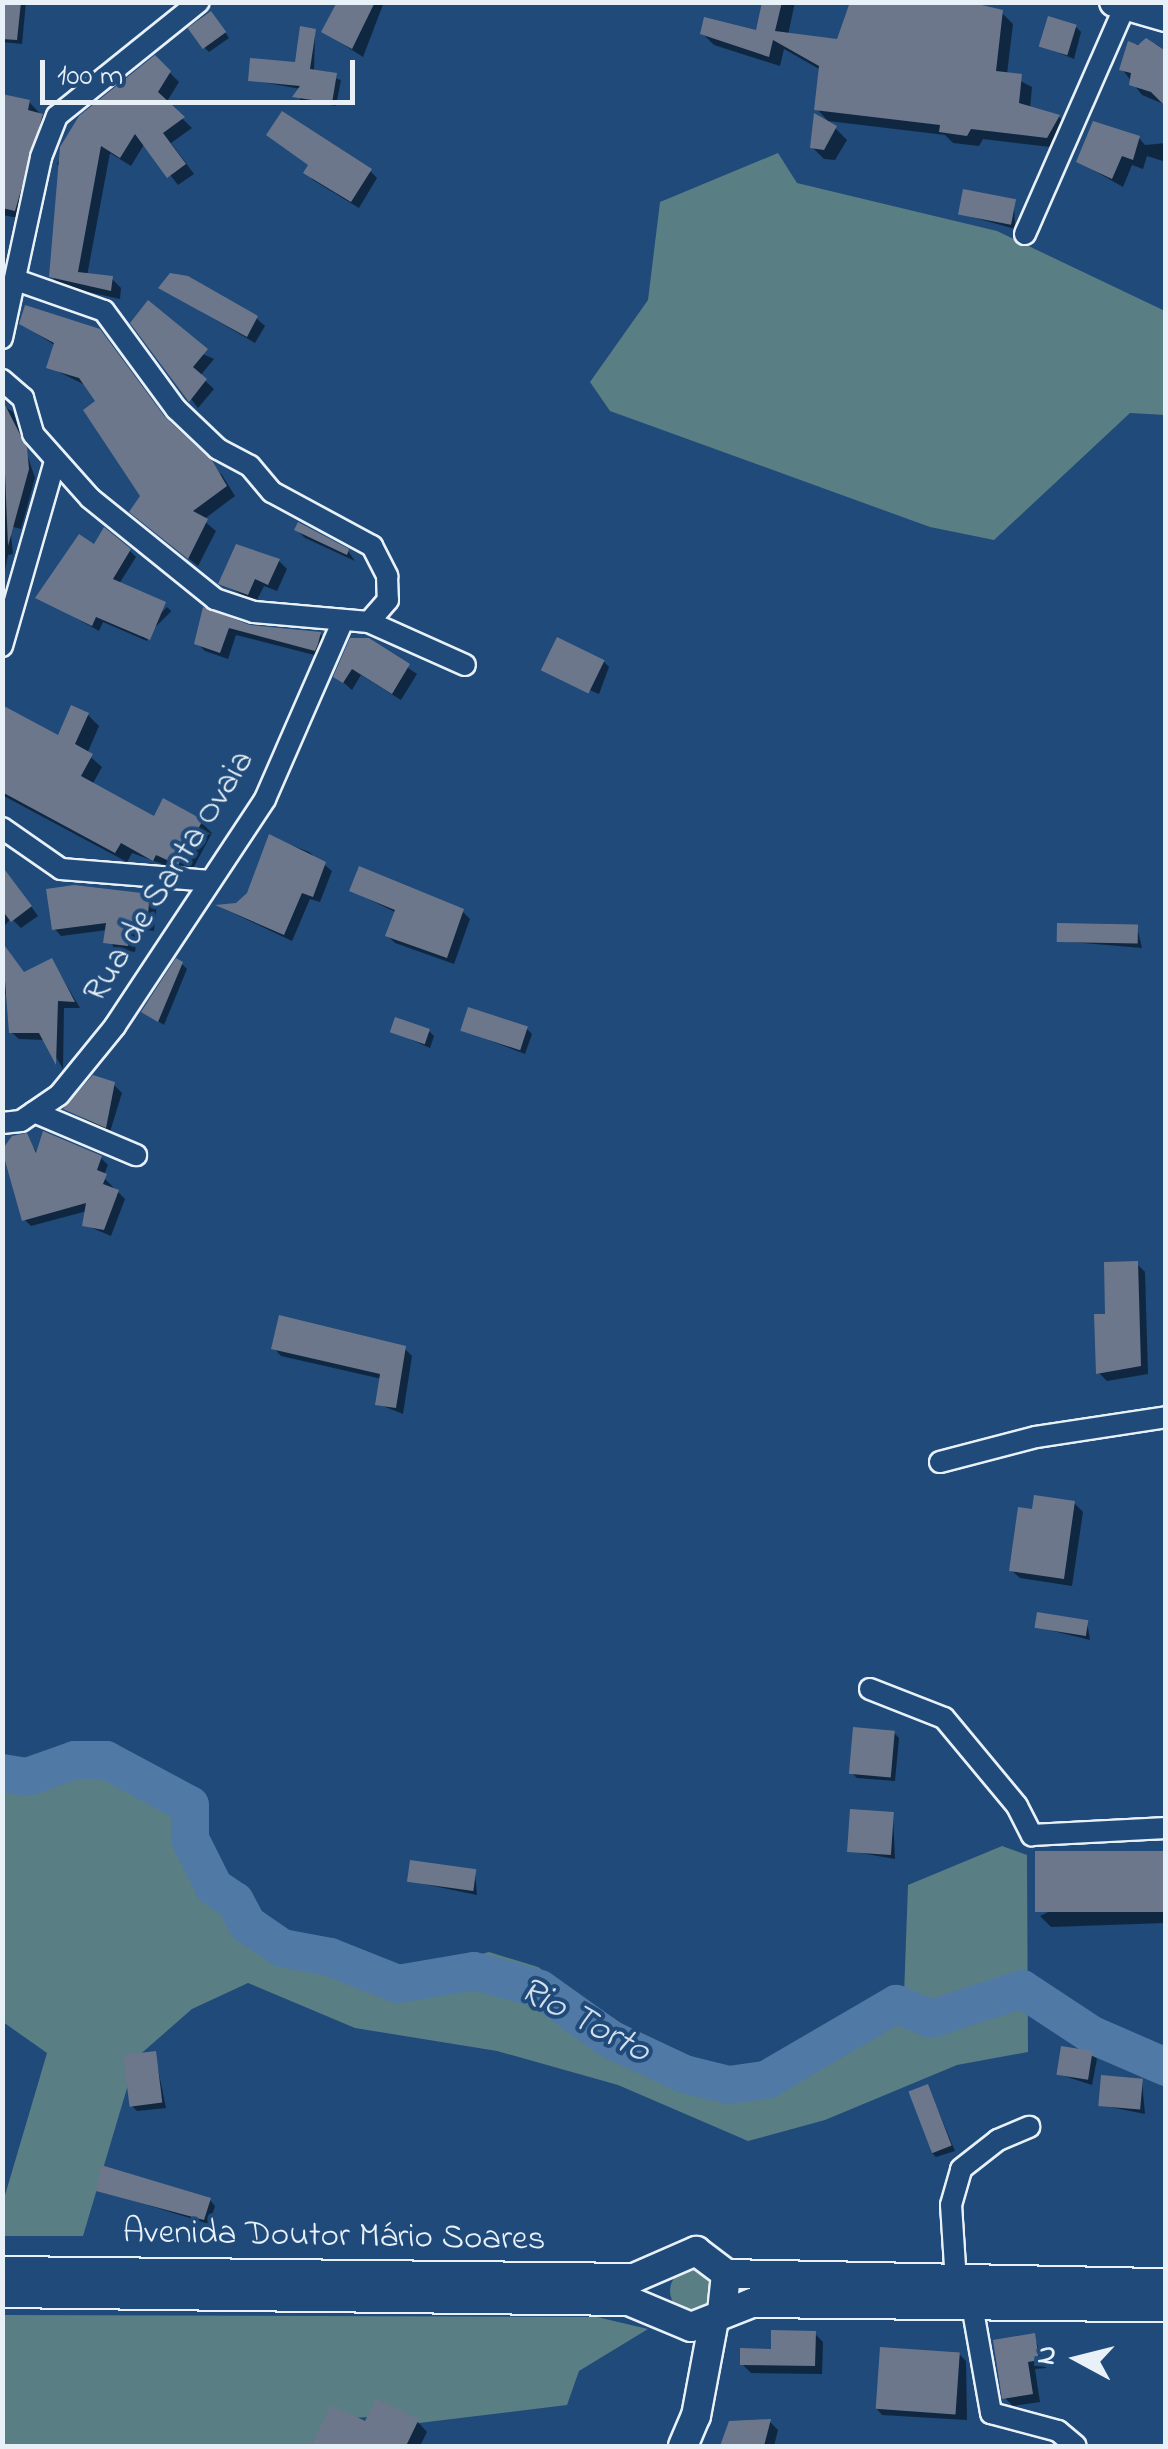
<!DOCTYPE html>
<html>
<head>
<meta charset="utf-8">
<style>
	body { margin:0 }
	#map { position:relative; width:1168px; height:2449px; overflow:hidden; background:#1f4a7a; font-family:"Indie Flower",sans-serif }
	div>[style] { position:absolute }
	.green>* { inset:0; background:#597e84 }
	.round { border-radius:50% }
	.shadow>* { inset:0; background:#0007; transform-origin:0 0 }
	.river>* { height:38px; margin:-19px; padding:0 19px; transform-origin:19px; border-radius:19px; background:#507aa5 }
	.building>* { inset:0; background:#6d778c; transform-origin:0 0 }
	.roads { filter:drop-shadow(2px 0 #e8f1f8) drop-shadow(-2px 0 #e8f1f8) drop-shadow(0 2px #e8f1f8) drop-shadow(0 -2px #e8f1f8) }
	.street>* { height:20px; margin:-10px; padding:0 10px; transform-origin:10px; border-radius:10px; background:#1f4a7a }
	.secondary>* { height:28px; margin:-14px; padding:0 14px; transform-origin:14px; border-radius:14px; background:#1f4a7a }
	span { translate:-50% -50%; white-space:nowrap; text-align:center; line-height:1.15; -webkit-text-stroke:8px #1f4a7a; paint-order:stroke }
	.street-label { font-size:35px; color:#e8f1f8 }
	.water-label { font-size:38px; color:#d1dfec; font-style:italic }
	.frame { position:absolute; inset:0; border:5px solid #e8f1f8; pointer-events:none }
	.north { position:absolute; left:1028px; top:2309px; width:100px; height:100px; -webkit-text-stroke:8px #1f4a7a; paint-order:stroke; rotate:277deg; font-size:28px; font-weight:700; line-height:40px; text-align:center; color:#e8f1f8 }
	.north::after { content:''; display:block; margin:auto; width:35px; height:45px; background:#e8f1f8; clip-path:polygon(50% 0,100% 100%,50% 72%,0 100%) }
	.scale { position:absolute; left:40px; top:60px; width:315px; height:45px; box-sizing:border-box; border:5px solid #e8f1f8; border-top:0; padding-left:12px; font-size:30px; line-height:35px; white-space:nowrap; color:#e8f1f8; -webkit-text-stroke:8px #1f4a7a; paint-order:stroke }
</style>
</head>
<body>
<div id="map">
	<div class="green">
		<i style="clip-path:polygon(778px 153px,797px 183px,997px 231px,1165px 311px,1165px 415px,1130px 413px,994px 540px,930px 527px,610px 411px,590px 382px,648px 300px,660px 202px)"></i>
		<i style="clip-path:polygon(76px 1771px,107px 1772px,177px 1814px,238px 1897px,275px 1930px,368px 1963px,433px 1967px,489px 1952px,538px 1967px,640px 2036px,725px 2072px,774px 2060px,904px 1995px,908px 1885px,1002px 1846px,1027px 1855px,1028px 2052px,957px 2065px,825px 2120px,748px 2141px,618px 2085px,497px 2051px,355px 2028px,248px 1983px,192px 2009px,136px 2058px,83px 2236px,3px 2236px,3px 2202px,47px 2053px,3px 2022px,2px 1787px)"></i>
		<i class="round" style="left:670px;top:2268px;width:46px;height:46px"></i>
		<i style="clip-path:polygon(3px 2315px,597px 2317px,648px 2329px,579px 2371px,567px 2405px,386px 2427px,368px 2417px,325px 2420px,311px 2446px,3px 2446px)"></i>
	</div>
	<div class="shadow">
		<i style="clip-path:polygon(2px 2px,26px 2px,22px 44px,2px 42px)"></i>
		<i style="clip-path:polygon(339px 2px,384px 2px,363px 57px,324px 32px)"></i>
		<i style="clip-path:polygon(765px 2px,795px 2px,788px 35px,838px 41px,852px 5px,842px 2px,981px 2px,980px 10px,1001px 12px,1013px 24px,1007px 74px,1032px 87px,1030px 109px,1059px 117px,1070px 128px,1059px 148px,983px 139px,979px 146px,953px 143px,945px 135px,828px 121px,817px 109px,821px 70px,784px 49px,780px 66px,714px 45px,703px 34px,758px 33px)"></i>
		<i style="clip-path:polygon(216px 19px,229px 38px,209px 52px,204px 47px)"></i>
		<i style="clip-path:polygon(1076px 27px,1081px 32px,1074px 59px,1042px 46px)"></i>
		<i style="clip-path:polygon(315px 31px,314px 72px,341px 80px,336px 106px,300px 100px,301px 89px,250px 80px,297px 65px)"></i>
		<i style="clip-path:polygon(1130px 44px,1156px 44px,1166px 51px,1166px 105px,1142px 95px,1122px 69px)"></i>
		<i style="clip-path:polygon(155px 58px,179px 82px,166px 103px,192px 128px,171px 143px,194px 174px,178px 185px,145px 143px,131px 166px,110px 153px,87px 276px,111px 278px,121px 288px,120px 299px,61px 286px,51px 276px,64px 171px,57px 164px,81px 118px)"></i>
		<i style="clip-path:polygon(2px 94px,29px 102px,51px 125px,24px 219px,2px 215px)"></i>
		<i style="clip-path:polygon(835px 128px,847px 140px,835px 160px,824px 159px,812px 147px)"></i>
		<i style="clip-path:polygon(1139px 138px,1145px 145px,1166px 143px,1166px 162px,1147px 156px,1143px 169px,1132px 165px,1123px 187px,1079px 162px)"></i>
		<i style="clip-path:polygon(310px 166px,370px 171px,377px 178px,359px 208px,313px 180px,306px 172px)"></i>
		<i style="clip-path:polygon(1014px 202px,1015px 229px,961px 214px)"></i>
		<i style="clip-path:polygon(161px 288px,256px 318px,265px 326px,255px 343px)"></i>
		<i style="clip-path:polygon(27px 308px,222px 475px,235px 496px,203px 520px,216px 531px,198px 566px,142px 521px,143px 496px,99px 402px,87px 386px,49px 367px,56px 346px,22px 324px)"></i>
		<i style="clip-path:polygon(133px 323px,214px 359px,200px 376px,214px 389px,198px 408px)"></i>
		<i style="clip-path:polygon(2px 405px,13px 412px,35px 478px,21px 529px,10px 526px,13px 554px,8px 555px,2px 586px)"></i>
		<i style="clip-path:polygon(297px 530px,348px 551px,355px 561px,305px 538px)"></i>
		<i style="clip-path:polygon(95px 547px,129px 550px,136px 557px,119px 584px,163px 603px,147px 641px,103px 622px,99px 631px,38px 597px)"></i>
		<i style="clip-path:polygon(279px 561px,287px 569px,277px 591px,264px 586px,256px 602px,221px 583px)"></i>
		<i style="left:167px;top:607px;width:6px;height:39px;rotate:45deg"></i>
		<i style="clip-path:polygon(205px 611px,250px 628px,320px 634px,327px 642px,322px 657px,236px 635px,228px 659px,205px 651px,197px 643px)"></i>
		<i style="clip-path:polygon(368px 641px,417px 674px,401px 700px,361px 675px,352px 690px,336px 676px)"></i>
		<i style="clip-path:polygon(604px 662px,609px 667px,599px 694px,547px 672px)"></i>
		<i style="clip-path:polygon(2px 708px,59px 738px,88px 715px,99px 726px,87px 754px,102px 767px,92px 785px,155px 819px,201px 822px,212px 833px,190px 874px,132px 853px,127px 862px,2px 795px)"></i>
		<i style="clip-path:polygon(271px 837px,309px 852px,332px 871px,320px 902px,310px 899px,292px 941px,220px 907px,238px 906px,249px 894px)"></i>
		<i style="clip-path:polygon(2px 866px,38px 916px,21px 928px,11px 918px,2px 929px)"></i>
		<i style="clip-path:polygon(352px 891px,463px 912px,470px 919px,454px 964px,395px 943px,388px 936px,397px 913px)"></i>
		<i style="clip-path:polygon(149px 896px,157px 903px,154px 931px,138px 929px,135px 952px,114px 949px,107px 930px,61px 936px,54px 928px)"></i>
		<i style="clip-path:polygon(1137px 927px,1142px 948px,1059px 941px)"></i>
		<i style="clip-path:polygon(6px 960px,24px 974px,52px 961px,80px 1008px,64px 1008px,63px 1069px,46px 1040px,19px 1039px,11px 1032px,12px 1007px,2px 987px)"></i>
		<i style="clip-path:polygon(182px 964px,187px 969px,164px 1025px,144px 1012px)"></i>
		<i style="clip-path:polygon(527px 1029px,532px 1034px,525px 1054px,462px 1030px)"></i>
		<i style="clip-path:polygon(392px 1031px,429px 1031px,434px 1036px,430px 1048px)"></i>
		<i style="clip-path:polygon(114px 1085px,122px 1093px,110px 1132px,66px 1109px)"></i>
		<i style="clip-path:polygon(26px 1136px,38px 1154px,101px 1158px,108px 1165px,103px 1177px,125px 1199px,111px 1236px,85px 1225px,87px 1211px,31px 1226px,24px 1219px)"></i>
		<i style="clip-path:polygon(1137px 1264px,1145px 1272px,1148px 1374px,1107px 1381px,1099px 1373px,1108px 1317px)"></i>
		<i style="clip-path:polygon(274px 1348px,404px 1348px,412px 1356px,403px 1414px,378px 1404px,382px 1379px,281px 1356px)"></i>
		<i style="clip-path:polygon(1074px 1503px,1083px 1512px,1072px 1586px,1020px 1578px,1011px 1570px,1034px 1512px)"></i>
		<i style="clip-path:polygon(1087px 1622px,1090px 1640px,1037px 1627px)"></i>
		<i style="clip-path:polygon(894px 1733px,899px 1738px,895px 1781px,857px 1778px,852px 1773px)"></i>
		<i style="clip-path:polygon(893px 1815px,895px 1859px,849px 1851px)"></i>
		<i style="clip-path:polygon(1166px 1854px,1166px 1923px,1051px 1927px,1040px 1916px)"></i>
		<i style="clip-path:polygon(475px 1871px,477px 1895px,409px 1881px)"></i>
		<i style="clip-path:polygon(155px 2054px,166px 2108px,137px 2111px,132px 2106px)"></i>
		<i style="clip-path:polygon(1091px 2054px,1097px 2059px,1092px 2085px,1058px 2074px)"></i>
		<i style="clip-path:polygon(1142px 2081px,1145px 2114px,1100px 2105px)"></i>
		<i style="clip-path:polygon(928px 2086px,955px 2151px,936px 2157px,931px 2152px)"></i>
		<i style="clip-path:polygon(99px 2190px,210px 2200px,215px 2206px,209px 2224px)"></i>
		<i style="clip-path:polygon(815px 2334px,823px 2342px,822px 2374px,751px 2373px,742px 2364px)"></i>
		<i style="clip-path:polygon(1034px 2336px,1046px 2368px,1035px 2369px,1040px 2402px,1013px 2406px,1005px 2398px)"></i>
		<i style="clip-path:polygon(959px 2354px,966px 2361px,967px 2420px,882px 2415px,876px 2408px)"></i>
		<i style="clip-path:polygon(332px 2409px,366px 2425px,417px 2421px,427px 2432px,420px 2446px,314px 2446px)"></i>
		<i style="clip-path:polygon(770px 2422px,778px 2430px,774px 2446px,723px 2446px,731px 2423px)"></i>
	</div>
	<div class="river">
		<i style="left:2px;top:1773px;width:25px;rotate:9deg"></i>
		<i style="left:27px;top:1777px;width:51px;rotate:-19.5deg"></i>
		<i style="left:75px;top:1760px;width:31px"></i>
		<i style="left:106px;top:1760px;width:95px;rotate:28.2deg"></i>
		<i style="left:190px;top:1805px;width:34px;rotate:90deg"></i>
		<i style="left:190px;top:1839px;width:54px;rotate:63.4deg"></i>
		<i style="left:214px;top:1887px;width:25px;rotate:34deg"></i>
		<i style="left:235px;top:1901px;width:26px;rotate:62deg"></i>
		<i style="left:247px;top:1924px;width:42px;rotate:34.4deg"></i>
		<i style="left:282px;top:1948px;width:49px;rotate:10.6deg"></i>
		<i style="left:330px;top:1957px;width:73px;rotate:21.7deg"></i>
		<i style="left:398px;top:1984px;width:77px;rotate:-9.7deg"></i>
		<i style="left:474px;top:1971px;width:68px;rotate:15.3deg"></i>
		<i style="left:540px;top:1989px;width:86px;rotate:35.5deg"></i>
		<i style="left:610px;top:2039px;width:82px;rotate:25.3deg"></i>
		<i style="left:684px;top:2074px;width:46px;rotate:13.7deg"></i>
		<i style="left:729px;top:2085px;width:37px;rotate:-8deg"></i>
		<i style="left:766px;top:2080px;width:151px;rotate:-30.3deg"></i>
		<i style="left:896px;top:2004px;width:38px;rotate:23deg"></i>
		<i style="left:931px;top:2019px;width:96px;rotate:-18.2deg"></i>
		<i style="left:1022px;top:1989px;width:84px;rotate:33.3deg"></i>
		<i style="left:1092px;top:2035px;width:81px;rotate:23.4deg"></i>
	</div>
	<div class="building">
		<i style="clip-path:polygon(2px 2px,21px 2px,17px 40px,2px 39px)"></i>
		<i style="clip-path:polygon(337px 2px,375px 2px,352px 49px,321px 32px)"></i>
		<i style="clip-path:polygon(762px 2px,782px 2px,775px 31px,837px 39px,850px 2px,969px 2px,1003px 10px,996px 71px,1022px 74px,1019px 103px,1060px 115px,1047px 138px,971px 129px,967px 136px,939px 132px,940px 125px,814px 110px,819px 66px,773px 40px,769px 57px,700px 34px,704px 17px,756px 30px)"></i>
		<i style="left:211px;top:11px;width:26px;height:29px;rotate:54deg"></i>
		<i style="left:1048px;top:16px;width:30px;height:32px;rotate:17deg"></i>
		<i style="clip-path:polygon(300px 26px,316px 29px,310px 69px,337px 73px,332px 103px,292px 97px,300px 86px,248px 81px,250px 58px,295px 62px)"></i>
		<i style="clip-path:polygon(1146px 38px,1166px 51px,1166px 107px,1151px 92px,1129px 85px,1131px 73px,1119px 70px,1128px 41px,1138px 45px)"></i>
		<i style="clip-path:polygon(155px 55px,171px 71px,158px 92px,185px 117px,163px 133px,186px 164px,167px 178px,135px 134px,120px 158px,101px 146px,78px 272px,113px 276px,111px 291px,49px 277px,60px 147px,79px 116px)"></i>
		<i style="clip-path:polygon(2px 94px,30px 100px,28px 110px,43px 114px,15px 211px,2px 208px)"></i>
		<i style="clip-path:polygon(282px 111px,372px 169px,351px 202px,303px 173px,308px 165px,266px 135px)"></i>
		<i style="clip-path:polygon(814px 113px,837px 126px,824px 150px,810px 148px)"></i>
		<i style="clip-path:polygon(1093px 121px,1140px 136px,1133px 160px,1122px 156px,1112px 179px,1076px 162px)"></i>
		<i style="left:963px;top:189px;width:54px;height:26px;rotate:11deg"></i>
		<i style="clip-path:polygon(170px 273px,188px 276px,258px 316px,247px 337px,158px 288px)"></i>
		<i style="clip-path:polygon(148px 300px,208px 349px,193px 367px,207px 379px,189px 402px,130px 323px)"></i>
		<i style="clip-path:polygon(25px 305px,100px 329px,165px 417px,213px 462px,227px 486px,193px 511px,208px 519px,188px 559px,129px 512px,140px 496px,83px 410px,95px 401px,79px 378px,46px 368px,54px 343px,19px 324px)"></i>
		<i style="clip-path:polygon(2px 399px,27px 448px,29px 469px,8px 546px)"></i>
		<i style="clip-path:polygon(298px 522px,349px 549px,347px 555px,294px 530px)"></i>
		<i style="clip-path:polygon(104px 527px,131px 549px,113px 579px,166px 602px,150px 640px,96px 617px,92px 626px,35px 598px,79px 534px,94px 544px)"></i>
		<i style="clip-path:polygon(236px 544px,280px 559px,268px 585px,255px 579px,248px 595px,218px 584px)"></i>
		<i style="clip-path:polygon(203px 607px,250px 625px,321px 632px,318px 644px,315px 651px,229px 628px,220px 653px,194px 644px)"></i>
		<i style="left:557px;top:637px;width:53px;height:37px;rotate:26deg"></i>
		<i style="clip-path:polygon(350px 638px,369px 638px,410px 664px,392px 694px,352px 669px,343px 683px,333px 677px)"></i>
		<i style="clip-path:polygon(2px 705px,58px 735px,71px 705px,89px 713px,75px 744px,93px 754px,81px 776px,154px 816px,163px 798px,203px 820px,178px 865px,156px 855px,153px 861px,121px 843px,115px 853px,2px 792px)"></i>
		<i style="clip-path:polygon(269px 834px,326px 862px,313px 897px,302px 893px,284px 935px,215px 905px,236px 903px,247px 893px)"></i>
		<i style="clip-path:polygon(2px 866px,32px 906px,11px 922px,2px 910px)"></i>
		<i style="clip-path:polygon(359px 866px,464px 909px,447px 958px,385px 936px,395px 910px,349px 891px)"></i>
		<i style="clip-path:polygon(74px 885px,150px 894px,147px 924px,131px 922px,128px 946px,103px 943px,106px 923px,52px 930px,46px 889px)"></i>
		<i style="left:1057px;top:923px;width:81px;height:19px;rotate:1deg"></i>
		<i style="clip-path:polygon(2px 942px,24px 972px,52px 958px,75px 1002px,58px 1001px,56px 1065px,39px 1033px,9px 1033px)"></i>
		<i style="clip-path:polygon(176px 958px,183px 962px,158px 1022px,141px 1012px)"></i>
		<i style="left:468px;top:1007px;width:63px;height:25px;rotate:18deg"></i>
		<i style="left:395px;top:1017px;width:37px;height:16px;rotate:19deg"></i>
		<i style="clip-path:polygon(93px 1075px,115px 1082px,106px 1128px,63px 1109px)"></i>
		<i style="clip-path:polygon(43px 1131px,102px 1156px,97px 1170px,107px 1174px,103px 1184px,119px 1190px,104px 1230px,82px 1226px,86px 1203px,22px 1221px,2px 1150px,12px 1136px,27px 1133px,36px 1153px)"></i>
		<i style="clip-path:polygon(1138px 1261px,1141px 1366px,1096px 1374px,1094px 1314px,1105px 1314px,1104px 1262px)"></i>
		<i style="clip-path:polygon(279px 1315px,406px 1346px,396px 1408px,375px 1405px,380px 1374px,271px 1349px)"></i>
		<i style="clip-path:polygon(1034px 1495px,1075px 1501px,1064px 1579px,1009px 1571px,1018px 1507px,1032px 1509px)"></i>
		<i style="left:1037px;top:1612px;width:52px;height:16px;rotate:9deg"></i>
		<i style="left:853px;top:1727px;width:42px;height:47px;rotate:5deg"></i>
		<i style="left:850px;top:1809px;width:44px;height:43px;rotate:4deg"></i>
		<i style="left:1166px;top:1851px;width:61px;height:131px;rotate:90deg"></i>
		<i style="left:410px;top:1860px;width:67px;height:22px;rotate:8deg"></i>
		<i style="left:1061px;top:2046px;width:32px;height:29px;rotate:9deg"></i>
		<i style="left:156px;top:2051px;width:52px;height:33px;rotate:83deg"></i>
		<i style="left:1101px;top:2075px;width:42px;height:31px;rotate:5deg"></i>
		<i style="left:928px;top:2084px;width:66px;height:21px;rotate:69deg"></i>
		<i style="clip-path:polygon(101px 2165px,211px 2198px,204px 2220px,96px 2191px)"></i>
		<i style="clip-path:polygon(771px 2330px,816px 2331px,815px 2366px,740px 2365px,740px 2348px,771px 2349px)"></i>
		<i style="clip-path:polygon(1035px 2333px,1039px 2360px,1028px 2362px,1033px 2394px,1002px 2399px,993px 2340px)"></i>
		<i style="left:880px;top:2347px;width:80px;height:62px;rotate:4deg"></i>
		<i style="clip-path:polygon(376px 2399px,419px 2419px,406px 2446px,311px 2446px,331px 2405px,365px 2421px)"></i>
		<i style="clip-path:polygon(771px 2419px,764px 2446px,720px 2446px,729px 2421px)"></i>
	</div>
	<div class="roads">
		<div class="street">
			<i style="left:1025px;top:234px;width:249px;rotate:-66.3deg"></i>
			<i style="left:19px;top:281px;width:90px;rotate:19.4deg"></i>
			<i style="left:104px;top:311px;width:122px;rotate:53.7deg"></i>
			<i style="left:176px;top:409px;width:58px;rotate:43.6deg"></i>
			<i style="left:218px;top:449px;width:36px;rotate:28deg"></i>
			<i style="left:250px;top:466px;width:34px;rotate:50deg"></i>
			<i style="left:272px;top:492px;width:114px;rotate:28.4deg"></i>
			<i style="left:372px;top:546px;width:34px;rotate:63deg"></i>
			<i style="left:387px;top:576px;width:24px;rotate:88deg"></i>
			<i style="left:388px;top:600px;width:29px;rotate:131deg"></i>
			<i style="left:2px;top:338px;width:185px;rotate:-77.8deg"></i>
			<i style="left:41px;top:157px;width:44px;rotate:-68.7deg"></i>
			<i style="left:57px;top:116px;width:182px;rotate:-38.8deg"></i>
			<i style="left:2px;top:380px;width:28px;rotate:41deg"></i>
			<i style="left:23px;top:398px;width:37px;rotate:74deg"></i>
			<i style="left:33px;top:434px;width:86px;rotate:48.3deg"></i>
			<i style="left:90px;top:498px;width:161px;rotate:38.9deg"></i>
			<i style="left:215px;top:599px;width:41px;rotate:18.4deg"></i>
			<i style="left:254px;top:612px;width:115px;rotate:5deg"></i>
			<i style="left:369px;top:622px;width:105px;rotate:24.1deg"></i>
			<i style="left:2px;top:646px;width:192px;rotate:-74deg"></i>
			<i style="left:2px;top:828px;width:72px;rotate:34.8deg"></i>
			<i style="left:61px;top:869px;width:150px;rotate:4.6deg"></i>
			<i style="left:34px;top:1112px;width:111px;rotate:22.9deg"></i>
			<i style="left:2px;top:1123px;width:19px;rotate:-6deg"></i>
			<i style="left:21px;top:1121px;width:46px;rotate:-34.4deg"></i>
			<i style="left:59px;top:1095px;width:89px;rotate:-50.9deg"></i>
			<i style="left:115px;top:1026px;width:272px;rotate:-56.5deg"></i>
			<i style="left:265px;top:799px;width:192px;rotate:-66.4deg"></i>
			<i style="left:940px;top:1462px;width:99px;rotate:-14.6deg"></i>
			<i style="left:1036px;top:1437px;width:132px;rotate:-8.7deg"></i>
			<i style="left:870px;top:1689px;width:79px;rotate:21.4deg"></i>
			<i style="left:944px;top:1718px;width:114px;rotate:50.3deg"></i>
			<i style="left:1017px;top:1806px;width:33px;rotate:63deg"></i>
			<i style="left:1032px;top:1835px;width:134px;rotate:-3deg"></i>
			<i style="left:956px;top:2282px;width:77px;rotate:-93.7deg"></i>
			<i style="left:951px;top:2205px;width:37px;rotate:-74deg"></i>
			<i style="left:961px;top:2169px;width:47px;rotate:-38.1deg"></i>
			<i style="left:998px;top:2140px;width:34px;rotate:-23deg"></i>
			<i style="left:972px;top:2305px;width:110px;rotate:80deg"></i>
			<i style="left:991px;top:2413px;width:69px;rotate:15deg"></i>
			<i style="left:1058px;top:2431px;width:23px;rotate:40deg"></i>
		</div>
		<div class="secondary">
			<i style="left:1114px;top:2px;width:54px;rotate:16.1deg"></i>
			<i style="left:2px;top:2271px;width:632px;rotate:0.63deg"></i>
			<i style="left:634px;top:2278px;width:68px;rotate:-23.5deg"></i>
			<i style="left:696px;top:2251px;width:38px;rotate:37deg"></i>
			<i style="left:726px;top:2274px;width:38px;rotate:96deg"></i>
			<i style="left:726px;top:2274px;width:440px;rotate:1.2deg"></i>
			<i style="left:2px;top:2293px;width:627px;rotate:0.73deg"></i>
			<i style="left:629px;top:2301px;width:67px;rotate:22.8deg"></i>
			<i style="left:691px;top:2327px;width:66px;rotate:-21.5deg"></i>
			<i style="left:752px;top:2303px;width:414px;rotate:0.6deg"></i>
			<i style="left:683px;top:2446px;width:33px;rotate:-67deg"></i>
			<i style="left:696px;top:2416px;width:98px;rotate:-79.4deg"></i>
		</div>
	</div>
	<div class="street-label">
		<span style="left:170px;top:877px;rotate:-58deg">Rua de Santa Ovaia</span>
		<span style="left:334px;top:2237px;rotate:1deg">Avenida Doutor Mário Soares</span>
	</div>
	<div class="water-label">
		<span style="left:584px;top:2022px;rotate:28deg">Rio Torto</span>
	</div>
	<div class="frame"></div>
	<div class="north">N</div>
	<div class="scale">100 m</div>
</div>
</body>
</html>
